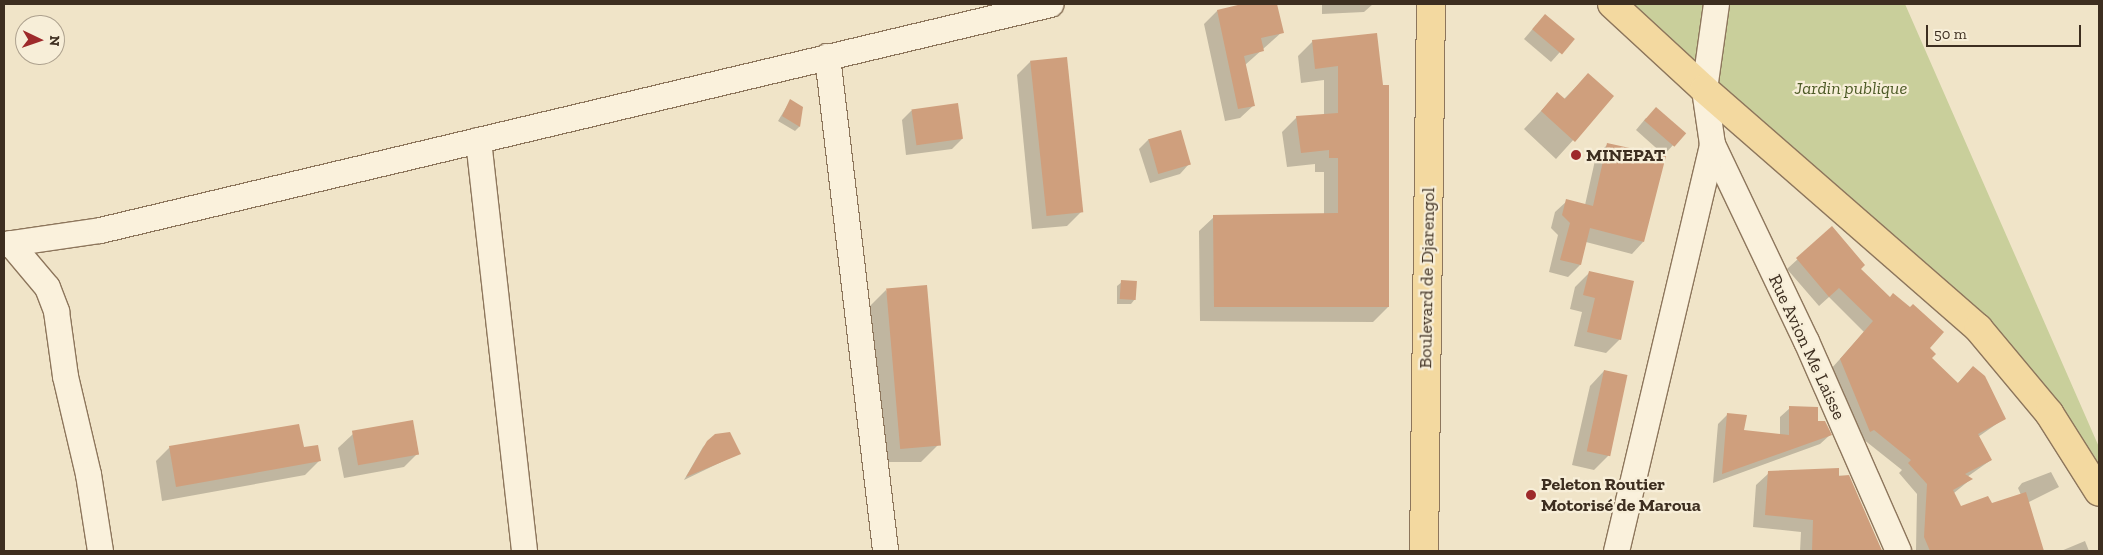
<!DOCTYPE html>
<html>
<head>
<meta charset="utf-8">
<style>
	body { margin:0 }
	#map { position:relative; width:2103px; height:555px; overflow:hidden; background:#f0e4c8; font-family:"Zilla Slab",serif }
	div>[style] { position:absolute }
	.green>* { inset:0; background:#c9cf9b }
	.shadow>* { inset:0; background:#0003 }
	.building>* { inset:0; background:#cf9f7d; transform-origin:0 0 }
	.roads { filter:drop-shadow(1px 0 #8d765c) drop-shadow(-1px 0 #8d765c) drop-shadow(0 1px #8d765c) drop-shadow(0 -1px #8d765c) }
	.minor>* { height:25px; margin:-12.5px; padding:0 12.5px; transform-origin:12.5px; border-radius:12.5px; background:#faf1dc }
	.primary>* { height:28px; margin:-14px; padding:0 14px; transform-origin:14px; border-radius:14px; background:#f3d9a0 }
	.dots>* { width:14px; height:14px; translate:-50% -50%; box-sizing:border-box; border:2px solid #f7eed8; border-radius:50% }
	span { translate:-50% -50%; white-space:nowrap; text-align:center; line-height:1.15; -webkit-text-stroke:4.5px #f7eed8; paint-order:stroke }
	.park-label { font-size:18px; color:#4d5a26; font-style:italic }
	.poi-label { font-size:18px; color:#3d2e20; font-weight:700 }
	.left { translate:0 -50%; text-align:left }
	.street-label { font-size:18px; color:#3d2e20 }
	.frame { position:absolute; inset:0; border:5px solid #3d2e20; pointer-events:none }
	.north { position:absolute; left:15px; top:15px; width:50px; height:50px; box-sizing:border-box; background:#f7eed8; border:1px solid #ada18e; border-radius:50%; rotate:93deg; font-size:14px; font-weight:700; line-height:20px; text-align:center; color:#3d2e20 }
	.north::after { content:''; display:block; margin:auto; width:18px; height:22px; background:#9e2a2b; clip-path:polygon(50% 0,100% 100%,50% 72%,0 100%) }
	.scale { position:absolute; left:1926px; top:25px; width:155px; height:22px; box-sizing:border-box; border:2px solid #3d2e20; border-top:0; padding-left:6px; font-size:15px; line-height:18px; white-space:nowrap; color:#3d2e20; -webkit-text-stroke:4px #f7eed8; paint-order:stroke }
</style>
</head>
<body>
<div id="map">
	<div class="green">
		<i style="clip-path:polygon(1627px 4px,1905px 4px,2099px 447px,2099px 473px,1986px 316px)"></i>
	</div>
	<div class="shadow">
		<i style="clip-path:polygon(1247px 4px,1275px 4px,1282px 32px,1245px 65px,1254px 105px,1240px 118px,1225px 121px,1204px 24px,1217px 11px)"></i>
		<i style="clip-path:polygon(1322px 4px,1373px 4px,1364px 12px,1322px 14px)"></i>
		<i style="clip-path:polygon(1536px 25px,1560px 52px,1551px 62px,1524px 39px)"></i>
		<i style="clip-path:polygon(1376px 34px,1388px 307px,1373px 322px,1200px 321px,1199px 231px,1214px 217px,1324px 214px,1324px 172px,1315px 172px,1315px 164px,1287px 167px,1282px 132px,1297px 117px,1324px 116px,1324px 80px,1301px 83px,1298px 56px,1313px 41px)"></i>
		<i style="clip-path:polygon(1031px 61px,1081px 212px,1067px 226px,1032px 229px,1017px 75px)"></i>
		<i style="clip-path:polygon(1588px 75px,1613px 96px,1556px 159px,1524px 129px,1557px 94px,1563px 100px)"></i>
		<i style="clip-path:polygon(790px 101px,802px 108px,799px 127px,795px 131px,778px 121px)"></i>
		<i style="clip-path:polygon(957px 104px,962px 139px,952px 149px,906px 155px,902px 120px,911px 111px)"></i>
		<i style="clip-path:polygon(1646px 118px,1684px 133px,1664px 155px,1636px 130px)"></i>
		<i style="clip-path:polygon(1149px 139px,1189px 164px,1180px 174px,1150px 183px,1139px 149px)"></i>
		<i style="clip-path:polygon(1608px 144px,1643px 242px,1632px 254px,1586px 242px,1580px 265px,1568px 277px,1549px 272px,1558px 235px,1551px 228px,1555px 212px,1567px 201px,1585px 205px,1596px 156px)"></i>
		<i style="clip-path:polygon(1832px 228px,1859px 269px,1929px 348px,1930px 358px,1957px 384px,1973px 367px,2005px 418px,1978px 437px,1991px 460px,1967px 477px,1971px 479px,1954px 493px,1961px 508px,1991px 505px,2021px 495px,2018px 488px,2022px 483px,2051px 472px,2059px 487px,2027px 503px,2042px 551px,1916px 551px,1917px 494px,1899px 473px,1902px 470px,1863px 439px,1860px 441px,1831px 369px,1864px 332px,1829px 297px,1819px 306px,1787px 269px)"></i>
		<i style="clip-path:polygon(1589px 273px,1620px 339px,1606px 353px,1574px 346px,1582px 312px,1570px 309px,1575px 287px)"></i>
		<i style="clip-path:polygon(1122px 282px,1135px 299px,1131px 304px,1117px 304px,1117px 286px)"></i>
		<i style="clip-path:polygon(886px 290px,939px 444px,921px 462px,882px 462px,868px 308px)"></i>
		<i style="clip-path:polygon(1604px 371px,1626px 376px,1608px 456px,1594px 470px,1572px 465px,1590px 386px)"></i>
		<i style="clip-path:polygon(1790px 408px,1817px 422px,1830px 435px,1820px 444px,1713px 483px,1718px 424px,1728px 414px,1743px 431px,1780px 435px,1780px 417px)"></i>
		<i style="clip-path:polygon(353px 434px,418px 453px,404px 467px,344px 478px,338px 448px)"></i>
		<i style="clip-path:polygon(716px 435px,740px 453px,684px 480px,703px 447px)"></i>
		<i style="clip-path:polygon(170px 447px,303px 448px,319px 461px,305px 475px,162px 501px,156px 461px)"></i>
		<i style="clip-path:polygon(1769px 473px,1848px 476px,1882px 551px,1800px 551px,1801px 532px,1753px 527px,1756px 485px)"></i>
		<i style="clip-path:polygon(2085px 541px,2089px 551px,2061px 551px)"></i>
	</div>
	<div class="building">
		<i style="clip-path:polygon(1242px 4px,1277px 4px,1284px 33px,1261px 38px,1264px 51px,1244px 56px,1255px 106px,1238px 109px,1217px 10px)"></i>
		<i style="left:1545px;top:14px;width:39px;height:20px;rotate:40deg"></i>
		<i style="clip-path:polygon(1377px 33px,1383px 85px,1389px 85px,1389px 307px,1214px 307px,1213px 215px,1338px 213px,1338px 158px,1329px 158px,1329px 150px,1301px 153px,1296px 116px,1338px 113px,1338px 66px,1315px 69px,1312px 40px)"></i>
		<i style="left:1067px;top:57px;width:156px;height:37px;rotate:84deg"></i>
		<i style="clip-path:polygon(1588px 73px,1614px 96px,1575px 142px,1541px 111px,1557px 92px,1565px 99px)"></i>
		<i style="clip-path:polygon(790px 99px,803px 107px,800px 127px,782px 116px)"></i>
		<i style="left:958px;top:103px;width:36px;height:47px;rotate:82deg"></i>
		<i style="left:1656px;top:107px;width:40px;height:18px;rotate:41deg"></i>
		<i style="left:1181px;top:130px;width:36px;height:34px;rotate:74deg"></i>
		<i style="clip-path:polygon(1607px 143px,1666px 156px,1644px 242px,1590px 228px,1581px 265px,1560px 260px,1570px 223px,1562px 215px,1566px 199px,1593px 206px)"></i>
		<i style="clip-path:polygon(1832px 226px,1865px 265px,1861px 269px,1890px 297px,1893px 293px,1910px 307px,1913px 304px,1944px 332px,1930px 348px,1936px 354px,1932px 358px,1958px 383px,1973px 366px,1985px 376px,2006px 419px,1978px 434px,1992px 460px,1965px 474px,1973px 479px,1953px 490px,1961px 506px,1988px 496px,1992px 503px,2026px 492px,2044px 551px,1930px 551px,1924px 537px,1927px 484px,1908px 463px,1911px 460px,1874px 430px,1870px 432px,1840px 359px,1873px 321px,1839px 288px,1829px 297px,1796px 258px)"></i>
		<i style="clip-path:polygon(1589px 271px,1634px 281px,1621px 340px,1587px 332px,1595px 298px,1583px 295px)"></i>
		<i style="left:1121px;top:280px;width:16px;height:19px;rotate:4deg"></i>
		<i style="left:927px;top:285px;width:161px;height:41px;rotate:85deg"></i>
		<i style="left:1604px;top:370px;width:24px;height:83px;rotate:12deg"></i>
		<i style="clip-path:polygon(1789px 406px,1818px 407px,1818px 421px,1825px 421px,1832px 435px,1722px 474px,1727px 413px,1747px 415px,1744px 430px,1789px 435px)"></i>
		<i style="left:413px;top:420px;width:35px;height:62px;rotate:80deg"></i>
		<i style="clip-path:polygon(299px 424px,304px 447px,318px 445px,321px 461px,176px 487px,169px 446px)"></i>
		<i style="clip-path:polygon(730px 432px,741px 454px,686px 477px,707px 441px,715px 434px)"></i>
		<i style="clip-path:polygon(1839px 468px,1839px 476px,1849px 475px,1882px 551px,1812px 551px,1813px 520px,1765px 515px,1768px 471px)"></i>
	</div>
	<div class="roads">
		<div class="minor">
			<i style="left:827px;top:56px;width:498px;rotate:83.3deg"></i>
			<i style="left:478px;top:140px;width:414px;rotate:83.6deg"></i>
			<i style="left:1712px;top:144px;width:218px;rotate:64.5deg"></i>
			<i style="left:1806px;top:341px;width:229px;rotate:66.3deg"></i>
			<i style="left:10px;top:243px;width:57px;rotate:49.9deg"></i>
			<i style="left:47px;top:287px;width:26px;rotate:69deg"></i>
			<i style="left:56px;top:311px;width:66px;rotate:82.1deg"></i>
			<i style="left:65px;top:376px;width:101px;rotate:76.8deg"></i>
			<i style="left:88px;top:474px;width:78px;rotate:81.1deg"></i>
			<i style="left:4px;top:244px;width:97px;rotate:-8.3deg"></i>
			<i style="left:100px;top:230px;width:977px;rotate:-13.38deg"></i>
			<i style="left:1616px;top:551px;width:418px;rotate:-76.7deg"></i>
			<i style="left:1712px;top:144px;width:56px;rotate:-98.3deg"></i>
			<i style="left:1704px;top:89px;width:86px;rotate:-82deg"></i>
		</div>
		<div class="primary">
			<i style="left:1612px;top:4px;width:125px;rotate:42.7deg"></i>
			<i style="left:1704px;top:89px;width:364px;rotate:41.1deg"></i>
			<i style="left:1978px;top:328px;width:111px;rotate:50.1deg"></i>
			<i style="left:2049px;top:413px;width:93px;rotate:57.7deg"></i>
			<i style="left:1424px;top:551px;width:547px;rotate:-89.27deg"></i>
		</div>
	</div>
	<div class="dots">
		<i style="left:1576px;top:155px;background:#9e2a2b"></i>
		<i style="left:1531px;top:495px;background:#9e2a2b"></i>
	</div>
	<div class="park-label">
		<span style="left:1851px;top:88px">Jardin publique</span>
	</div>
	<div class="poi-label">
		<span class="left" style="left:1586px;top:155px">MINEPAT</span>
		<span class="left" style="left:1541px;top:495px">Peleton Routier<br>Motorisé de Maroua</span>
	</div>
	<div class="street-label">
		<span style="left:1427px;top:278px;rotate:-89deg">Boulevard de Djarengol</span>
		<span style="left:1807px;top:347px;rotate:65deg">Rue Avion Me Laisse</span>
	</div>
	<div class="frame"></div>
	<div class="north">N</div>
	<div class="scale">50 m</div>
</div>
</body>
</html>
